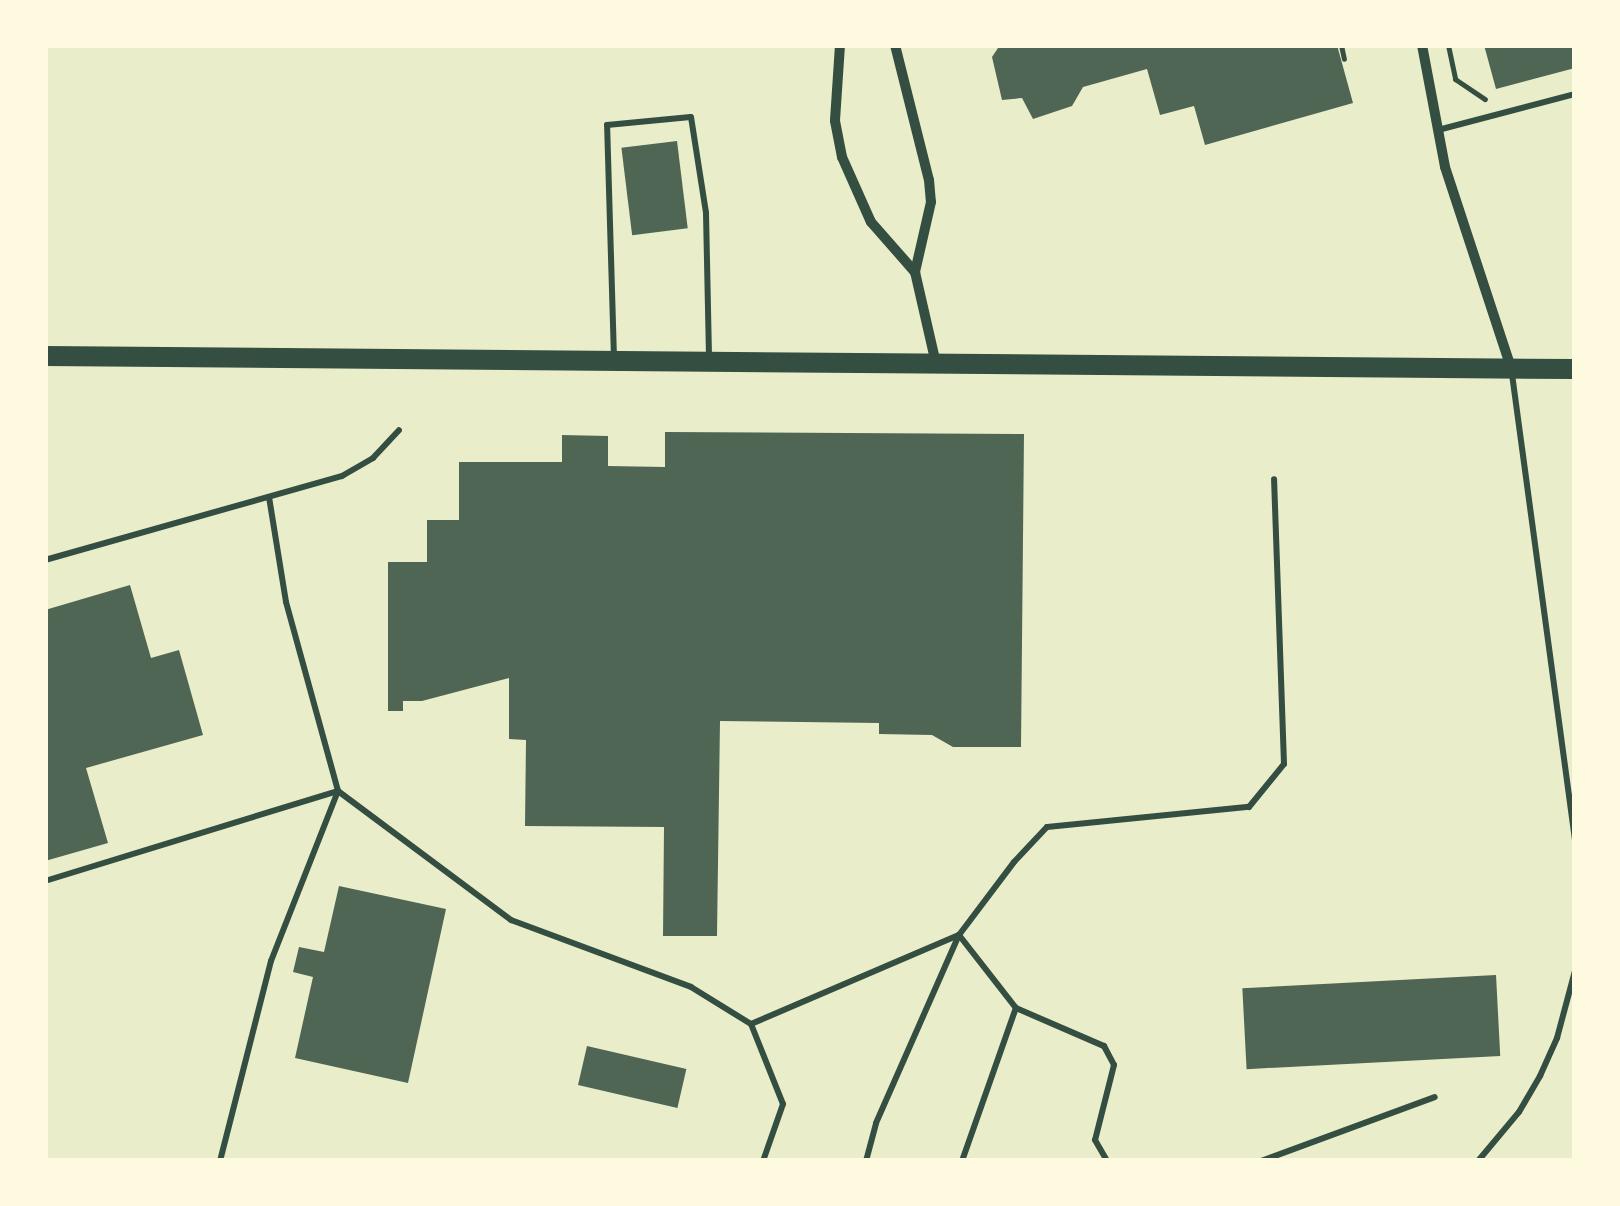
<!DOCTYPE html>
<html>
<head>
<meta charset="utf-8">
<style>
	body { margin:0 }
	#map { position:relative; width:1620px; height:1206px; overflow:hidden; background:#e9edc9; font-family:"Zilla Slab",serif }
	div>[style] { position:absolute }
	.building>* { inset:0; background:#4f6655; transform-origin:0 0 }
	.path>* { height:5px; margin:-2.5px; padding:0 2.5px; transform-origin:2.5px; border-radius:2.5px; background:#344e41 }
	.service>* { height:6px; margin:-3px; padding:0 3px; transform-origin:3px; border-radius:3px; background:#344e41 }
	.minor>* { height:10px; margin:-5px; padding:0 5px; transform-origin:5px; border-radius:5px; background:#344e41 }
	.primary>* { height:20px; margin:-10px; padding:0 10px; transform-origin:10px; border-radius:10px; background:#344e41 }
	span { translate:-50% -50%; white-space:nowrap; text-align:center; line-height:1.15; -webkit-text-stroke:10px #fefae0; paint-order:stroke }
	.frame { position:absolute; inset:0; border:48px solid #fefae0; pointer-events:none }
</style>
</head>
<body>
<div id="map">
	<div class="building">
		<i style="clip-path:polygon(1000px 45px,1337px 45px,1353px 103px,1205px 145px,1194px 106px,1160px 115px,1147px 69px,1083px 87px,1072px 106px,1033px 119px,1022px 98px,1002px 100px,992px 57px)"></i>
		<i style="clip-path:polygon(1484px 45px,1575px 45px,1575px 68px,1496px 89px)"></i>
		<i style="left:677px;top:141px;width:88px;height:56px;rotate:83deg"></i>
		<i style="clip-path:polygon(665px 432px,1024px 434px,1021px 747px,953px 747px,932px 735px,879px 734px,879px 723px,720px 721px,717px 936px,663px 936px,664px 827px,525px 826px,526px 740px,509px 739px,509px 678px,422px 701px,403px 701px,403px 711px,388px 711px,388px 562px,427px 562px,427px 520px,459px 520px,459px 462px,562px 462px,562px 435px,608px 436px,608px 466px,665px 467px)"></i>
		<i style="clip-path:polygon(130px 585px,151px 658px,179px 650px,203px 735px,86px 768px,108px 843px,45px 861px,45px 610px)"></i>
		<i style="clip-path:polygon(339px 886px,446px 909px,408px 1083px,295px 1058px,313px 977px,293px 972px,299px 947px,324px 952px)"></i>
		<i style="left:1496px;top:975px;width:81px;height:254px;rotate:87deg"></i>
		<i style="left:587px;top:1046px;width:102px;height:40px;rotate:13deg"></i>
	</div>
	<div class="path">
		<i style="left:1341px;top:45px;width:14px;rotate:78deg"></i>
		<i style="left:1448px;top:45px;width:35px;rotate:78deg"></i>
		<i style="left:1455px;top:79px;width:36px;rotate:34deg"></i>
	</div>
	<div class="service">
		<i style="left:1438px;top:130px;width:142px;rotate:-14.7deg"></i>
		<i style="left:614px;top:358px;width:233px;rotate:-91.7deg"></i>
		<i style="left:607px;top:125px;width:84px;rotate:-5.4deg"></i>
		<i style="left:691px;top:117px;width:97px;rotate:81.1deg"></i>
		<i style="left:706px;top:213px;width:143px;rotate:88.8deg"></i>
		<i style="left:1512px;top:374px;width:473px;rotate:82.3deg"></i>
		<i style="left:269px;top:497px;width:106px;rotate:80.8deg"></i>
		<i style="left:286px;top:602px;width:196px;rotate:74.6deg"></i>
		<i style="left:338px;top:791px;width:216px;rotate:36.7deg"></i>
		<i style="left:511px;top:920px;width:192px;rotate:20.4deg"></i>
		<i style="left:691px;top:987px;width:70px;rotate:31.7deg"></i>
		<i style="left:751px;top:1024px;width:86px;rotate:68.2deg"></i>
		<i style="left:783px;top:1104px;width:60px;rotate:109.3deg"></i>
		<i style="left:45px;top:560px;width:309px;rotate:-15.8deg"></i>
		<i style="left:342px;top:476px;width:36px;rotate:-30deg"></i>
		<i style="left:373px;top:458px;width:38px;rotate:-47deg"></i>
		<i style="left:45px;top:881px;width:306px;rotate:-17.1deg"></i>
		<i style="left:751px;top:1024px;width:226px;rotate:-23.2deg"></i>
		<i style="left:959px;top:935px;width:93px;rotate:52deg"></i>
		<i style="left:1016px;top:1008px;width:96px;rotate:23.4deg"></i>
		<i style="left:1104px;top:1046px;width:21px;rotate:62deg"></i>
		<i style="left:1114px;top:1065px;width:77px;rotate:104.2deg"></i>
		<i style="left:1095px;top:1140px;width:24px;rotate:60deg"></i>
		<i style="left:220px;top:1161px;width:206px;rotate:-75.7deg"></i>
		<i style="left:271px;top:961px;width:183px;rotate:-68.5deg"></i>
		<i style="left:866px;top:1161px;width:39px;rotate:-75deg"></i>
		<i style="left:876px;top:1123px;width:206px;rotate:-66.2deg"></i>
		<i style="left:959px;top:935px;width:91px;rotate:-53deg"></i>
		<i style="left:1014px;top:862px;width:48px;rotate:-46.7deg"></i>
		<i style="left:1047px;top:827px;width:203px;rotate:-5.7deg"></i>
		<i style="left:1249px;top:807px;width:55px;rotate:-50.9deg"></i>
		<i style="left:1284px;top:764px;width:285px;rotate:-92deg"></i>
		<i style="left:962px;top:1161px;width:162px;rotate:-70.6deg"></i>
		<i style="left:1261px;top:1161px;width:185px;rotate:-20.2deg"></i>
		<i style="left:1478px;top:1161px;width:64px;rotate:-50.1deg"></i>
		<i style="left:1519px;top:1112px;width:42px;rotate:-59.7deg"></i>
		<i style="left:1540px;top:1076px;width:42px;rotate:-65.9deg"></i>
		<i style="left:1557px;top:1038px;width:69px;rotate:-75deg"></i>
	</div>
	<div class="minor">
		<i style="left:840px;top:45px;width:76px;rotate:93.8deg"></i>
		<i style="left:835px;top:121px;width:37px;rotate:79deg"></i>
		<i style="left:842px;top:157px;width:71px;rotate:66deg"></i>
		<i style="left:871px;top:222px;width:67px;rotate:48.7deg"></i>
		<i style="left:895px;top:45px;width:139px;rotate:75.9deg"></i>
		<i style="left:929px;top:180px;width:22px;rotate:85deg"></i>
		<i style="left:931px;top:202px;width:72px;rotate:102.9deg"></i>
		<i style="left:915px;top:272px;width:94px;rotate:77.1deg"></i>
		<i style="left:1422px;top:45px;width:124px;rotate:79.3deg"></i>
		<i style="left:1445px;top:167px;width:212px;rotate:71.8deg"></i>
	</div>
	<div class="primary">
		<i style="left:45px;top:356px;width:1530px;rotate:0.49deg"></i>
	</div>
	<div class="frame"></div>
</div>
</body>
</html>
